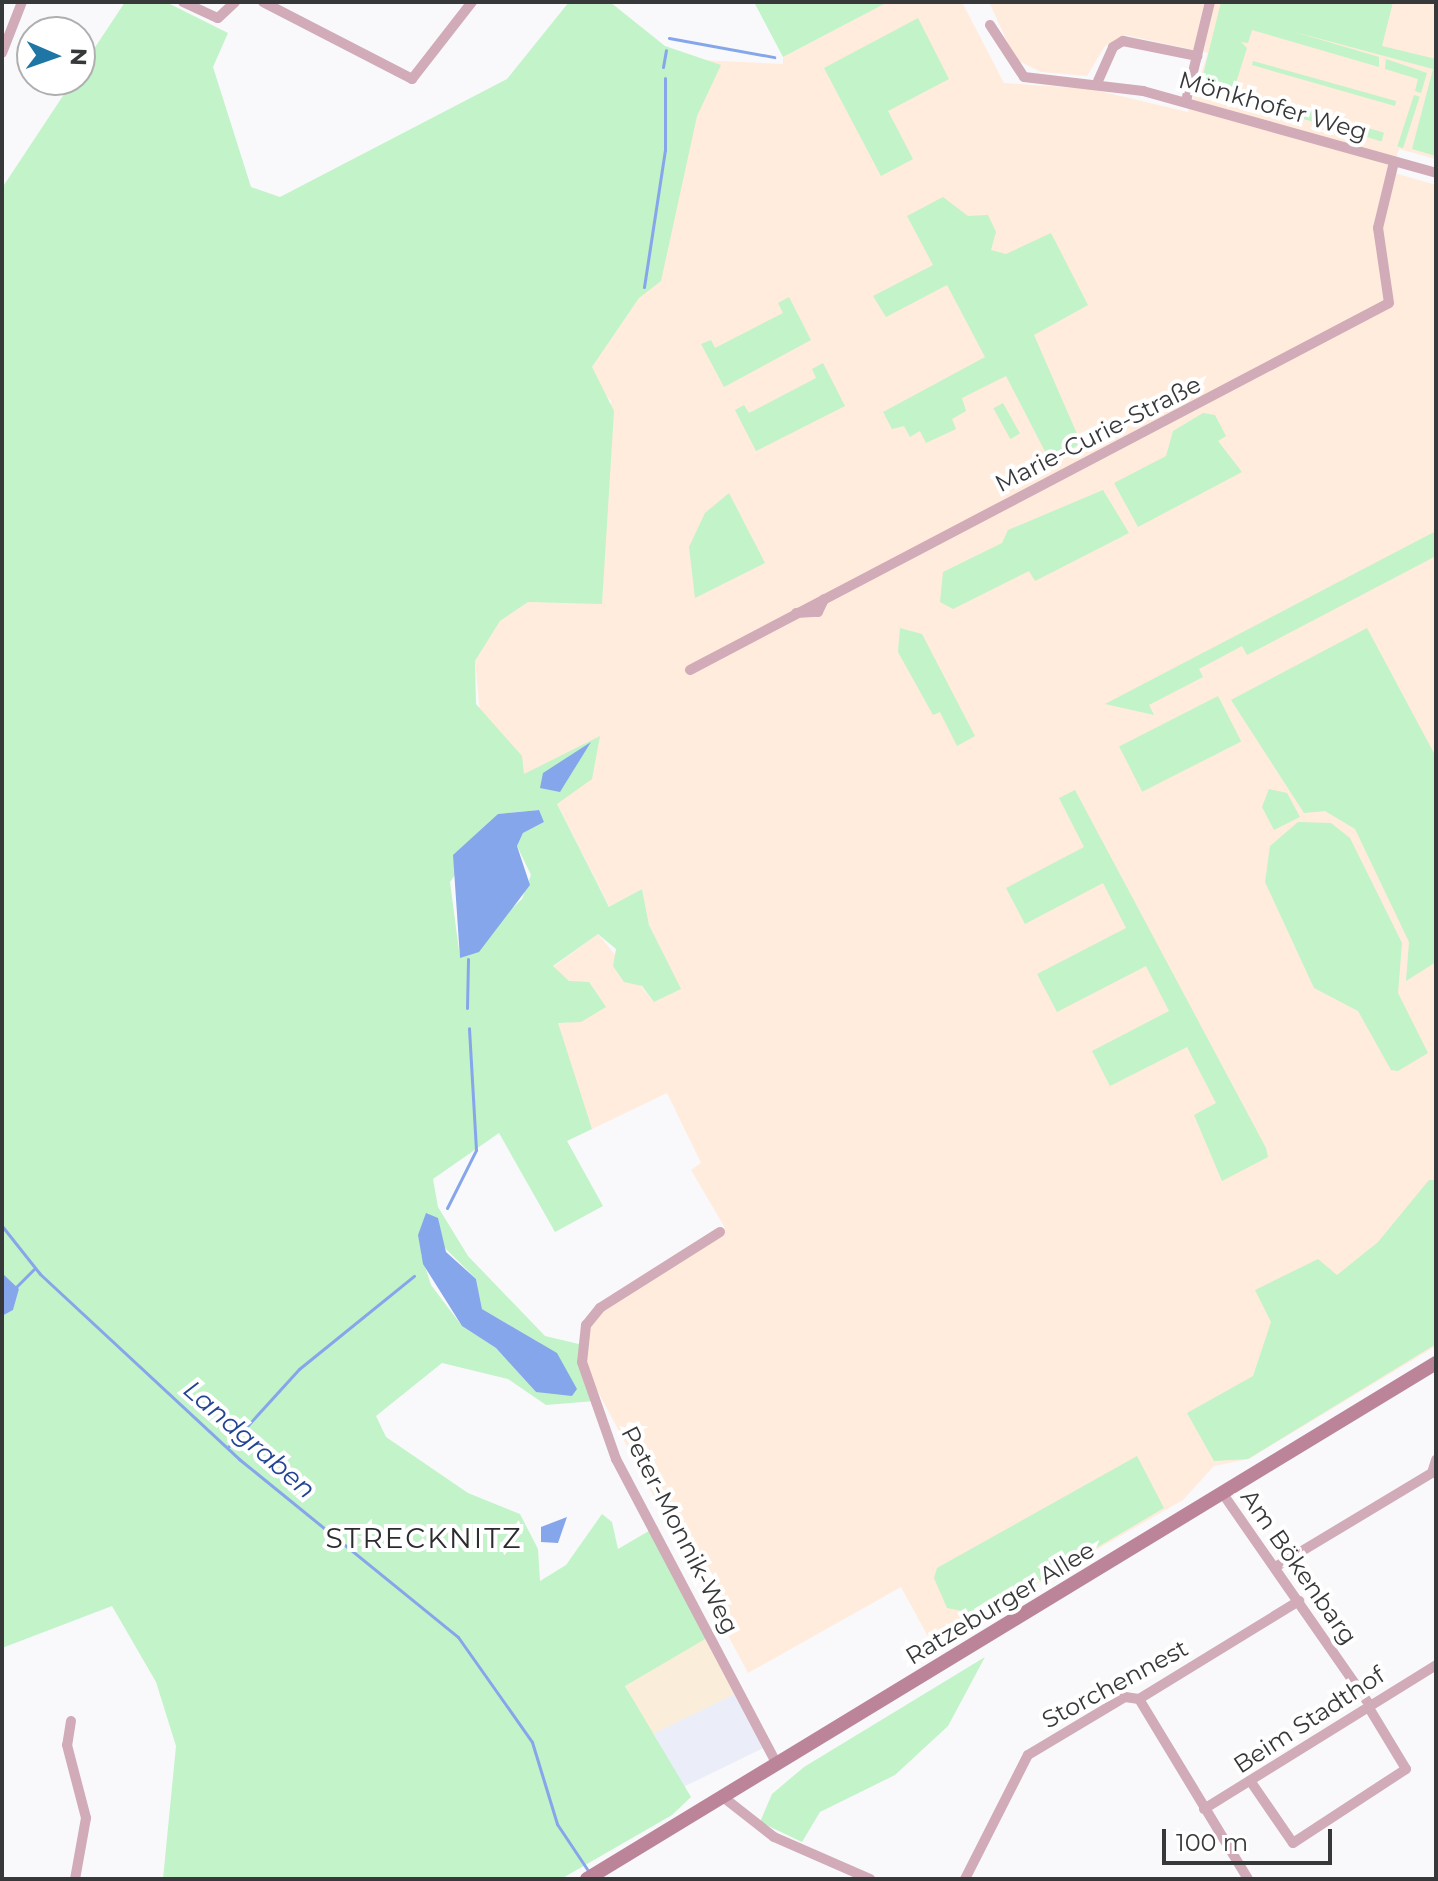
<!DOCTYPE html>
<html>
<head>
<meta charset="utf-8">
<style>
	body { margin:0 }
	#map { position:relative; width:1438px; height:1881px; overflow:hidden; background:#f9f9fc; font-family:Montserrat,sans-serif }
	div>[style] { position:absolute }
	.commercial>* { inset:0; background:#faeeda; transform-origin:0 0 }
	.built>* { inset:0; background:#ebeef8; transform-origin:0 0 }
	.education>* { inset:0; background:#ffecdc }
	.green>* { inset:0; background:#c2f3c9; transform-origin:0 0 }
	.water>* { inset:0; background:#85a6ea }
	.stream>* { height:3px; margin:-1.5px; padding:0 1.5px; transform-origin:1.5px; border-radius:1.5px; background:#85a6ea }
	.street>* { height:10px; margin:-5px; padding:0 5px; transform-origin:5px; border-radius:5px; background:#d1abb8 }
	.secondary>* { height:14px; margin:-7px; padding:0 7px; transform-origin:7px; border-radius:7px; background:#bb8499 }
	span { translate:-50% -50%; white-space:nowrap; text-align:center; line-height:1.15; -webkit-text-stroke:8px #fff; paint-order:stroke }
	.street-label { font-size:24px; color:#373839 }
	.water-label { font-size:26px; color:#234393; font-style:italic }
	.quarter-label { font-size:28px; color:#2b2c2e; letter-spacing:2px }
	.frame { position:absolute; inset:0; border:4px solid #373839; pointer-events:none }
	.north { position:absolute; left:16px; top:16px; width:80px; height:80px; box-sizing:border-box; background:#fff; border:2px solid #afafb0; border-radius:50%; rotate:92deg; font-size:22px; font-weight:700; line-height:32px; text-align:center; color:#373839 }
	.north::after { content:''; display:block; margin:auto; width:28px; height:36px; background:#1f76a5; clip-path:polygon(50% 0,100% 100%,50% 72%,0 100%) }
	.scale { position:absolute; left:1162px; top:1829px; width:170px; height:36px; box-sizing:border-box; border:4px solid #373839; border-top:0; padding-left:10px; font-size:24px; line-height:28px; white-space:nowrap; color:#373839; -webkit-text-stroke:6px #fff; paint-order:stroke }
</style>
</head>
<body>
<div id="map">
	<div class="commercial">
		<i style="left:712px;top:1635px;width:63px;height:100px;rotate:63deg"></i>
	</div>
	<div class="built">
		<i style="left:741px;top:1691px;width:61px;height:97px;rotate:64deg"></i>
	</div>
	<div class="education">
		<i style="clip-path:polygon(888px 2px,962px 2px,1004px 83px,1091px 89px,1188px 112px,1208px 53px,1125px 35px,1105px 46px,1087px 76px,1041px 72px,1015px 59px,989px 2px,1436px 2px,1436px 159px,1399px 149px,1391px 172px,1436px 185px,1436px 1346px,1249px 1459px,1214px 1466px,1183px 1500px,932px 1644px,901px 1587px,748px 1673px,588px 1373px,586px 1325px,600px 1308px,725px 1228px,691px 1170px,701px 1163px,667px 1093px,592px 1129px,558px 1028px,557px 1022px,568px 1023px,569px 981px,553px 967px,598px 934px,654px 1002px,680px 989px,649px 925px,642px 889px,610px 908px,557px 804px,524px 776px,512px 745px,480px 713px,475px 661px,500px 621px,528px 602px,602px 603px,611px 401px,594px 384px,592px 367px,639px 298px,700px 60px,783px 64px,783px 57px)"></i>
	</div>
	<div class="green">
		<i style="clip-path:polygon(evenodd,125px 2px,166px 2px,228px 33px,213px 67px,251px 187px,280px 197px,507px 79px,569px 2px,610px 2px,665px 46px,721px 65px,697px 116px,661px 281px,639px 298px,592px 367px,614px 411px,602px 604px,528px 602px,500px 621px,475px 661px,476px 704px,522px 756px,524px 774px,600px 736px,592px 779px,557px 804px,609px 907px,642px 889px,649px 925px,681px 989px,654px 1002px,642px 986px,624px 982px,613px 966px,616px 949px,598px 934px,553px 966px,569px 981px,589px 982px,606px 1007px,581px 1022px,558px 1023px,592px 1129px,567px 1141px,603px 1206px,555px 1232px,499px 1133px,433px 1179px,438px 1207px,468px 1256px,545px 1336px,579px 1344px,595px 1401px,546px 1405px,508px 1379px,442px 1363px,376px 1416px,386px 1437px,468px 1493px,520px 1514px,538px 1549px,540px 1581px,566px 1565px,602px 1514px,612px 1522px,618px 1549px,654px 1528px,712px 1635px,625px 1686px,691px 1797px,672px 1815px,561px 1879px,163px 1879px,176px 1746px,156px 1682px,112px 1606px,2px 1648px,2px 1316px,13px 1310px,19px 1289px,2px 1273px,2px 188px,125px 2px,538px 810px,544px 822px,523px 833px,517px 846px,531px 875px,522px 899px,460px 958px,450px 882px,498px 814px,538px 810px,125px 2px,438px 1218px,440px 1243px,476px 1279px,482px 1309px,540px 1343px,536px 1392px,496px 1348px,462px 1326px,431px 1285px,421px 1254px,438px 1218px)"></i>
		<i style="clip-path:polygon(754px 2px,888px 2px,783px 57px)"></i>
		<i style="clip-path:polygon(1221px 2px,1393px 2px,1382px 46px,1436px 59px,1436px 156px,1412px 149px,1433px 69px,1291px 31px,1379px 57px,1379px 67px,1252px 30px,1248px 43px,1241px 42px,1247px 48px,1234px 89px,1339px 119px,1336px 128px,1206px 92px,1201px 83px)"></i>
		<i style="clip-path:polygon(918px 18px,949px 79px,888px 111px,913px 159px,881px 176px,824px 68px)"></i>
		<i style="clip-path:polygon(1386px 59px,1427px 73px,1421px 93px,1415px 91px,1418px 79px,1385px 69px)"></i>
		<i style="clip-path:polygon(1253px 61px,1396px 101px,1395px 106px,1252px 65px)"></i>
		<i style="left:1414px;top:95px;width:6px;height:54px;rotate:18deg"></i>
		<i style="left:1342px;top:120px;width:44px;height:9px;rotate:17deg"></i>
		<i style="clip-path:polygon(943px 197px,968px 216px,988px 215px,996px 232px,991px 250px,1006px 254px,1051px 233px,1088px 305px,1034px 335px,1081px 443px,1051px 463px,1006px 376px,962px 398px,966px 411px,952px 419px,956px 429px,926px 443px,920px 431px,910px 437px,904px 426px,892px 429px,883px 412px,985px 357px,947px 285px,886px 317px,873px 296px,933px 265px,907px 216px)"></i>
		<i style="clip-path:polygon(789px 297px,811px 340px,724px 387px,701px 344px,711px 340px,715px 348px,783px 313px,778px 303px)"></i>
		<i style="clip-path:polygon(823px 363px,845px 406px,756px 451px,735px 410px,744px 405px,749px 413px,816px 378px,812px 369px)"></i>
		<i style="left:1003px;top:403px;width:35px;height:11px;rotate:61deg"></i>
		<i style="clip-path:polygon(1203px 413px,1215px 415px,1226px 436px,1218px 441px,1242px 472px,1138px 527px,1114px 483px,1166px 456px,1173px 431px)"></i>
		<i style="clip-path:polygon(1103px 490px,1129px 533px,1035px 581px,1029px 571px,953px 609px,940px 602px,943px 572px,1002px 543px,1008px 530px)"></i>
		<i style="clip-path:polygon(729px 493px,765px 563px,695px 598px,689px 547px,705px 513px)"></i>
		<i style="clip-path:polygon(1436px 531px,1436px 556px,1247px 655px,1242px 646px,1199px 669px,1203px 677px,1149px 705px,1154px 715px,1105px 704px)"></i>
		<i style="clip-path:polygon(900px 628px,922px 634px,975px 736px,957px 746px,940px 712px,933px 715px,898px 652px)"></i>
		<i style="clip-path:polygon(1367px 628px,1436px 757px,1436px 962px,1406px 981px,1409px 942px,1355px 829px,1325px 811px,1304px 813px,1231px 700px)"></i>
		<i style="left:1218px;top:696px;width:51px;height:111px;rotate:63deg"></i>
		<i style="clip-path:polygon(1269px 789px,1287px 793px,1300px 817px,1274px 830px,1262px 807px)"></i>
		<i style="clip-path:polygon(1075px 790px,1266px 1148px,1268px 1157px,1222px 1181px,1194px 1115px,1216px 1103px,1187px 1047px,1110px 1086px,1092px 1051px,1169px 1011px,1146px 966px,1057px 1012px,1037px 974px,1126px 928px,1103px 883px,1025px 924px,1006px 888px,1084px 847px,1059px 798px)"></i>
		<i style="clip-path:polygon(1298px 822px,1331px 823px,1350px 838px,1402px 943px,1398px 993px,1428px 1053px,1398px 1071px,1391px 1070px,1358px 1011px,1314px 988px,1265px 882px,1270px 846px)"></i>
		<i style="clip-path:polygon(1429px 1180px,1436px 1180px,1436px 1344px,1248px 1459px,1214px 1461px,1187px 1413px,1253px 1376px,1271px 1322px,1255px 1290px,1318px 1259px,1337px 1275px,1378px 1242px)"></i>
		<i style="clip-path:polygon(1137px 1456px,1164px 1508px,982px 1615px,947px 1608px,934px 1578px,937px 1568px)"></i>
		<i style="clip-path:polygon(985px 1657px,948px 1726px,895px 1775px,820px 1812px,802px 1842px,760px 1822px,772px 1794px,804px 1767px)"></i>
	</div>
	<div class="water">
		<i style="clip-path:polygon(591px 742px,560px 792px,540px 788px,543px 773px)"></i>
		<i style="clip-path:polygon(539px 810px,544px 822px,523px 833px,517px 846px,530px 885px,479px 952px,460px 958px,453px 855px,498px 814px)"></i>
		<i style="clip-path:polygon(426px 1213px,438px 1218px,446px 1252px,476px 1279px,482px 1309px,557px 1353px,577px 1389px,572px 1396px,536px 1392px,496px 1348px,462px 1326px,423px 1264px,418px 1235px)"></i>
		<i style="clip-path:polygon(2px 1273px,19px 1289px,13px 1310px,2px 1316px)"></i>
		<i style="clip-path:polygon(567px 1517px,558px 1543px,541px 1542px,541px 1527px)"></i>
	</div>
	<div class="stream">
		<i style="left:669px;top:38px;width:107px;rotate:10.3deg"></i>
		<i style="left:663px;top:67px;width:17px;rotate:-80deg"></i>
		<i style="left:644px;top:287px;width:139px;rotate:-81.3deg"></i>
		<i style="left:665px;top:150px;width:72px;rotate:-90deg"></i>
		<i style="left:467px;top:1008px;width:49px;rotate:-88.8deg"></i>
		<i style="left:447px;top:1208px;width:65px;rotate:-63.4deg"></i>
		<i style="left:476px;top:1150px;width:122px;rotate:-93.3deg"></i>
		<i style="left:2px;top:1226px;width:61px;rotate:51.6deg"></i>
		<i style="left:40px;top:1274px;width:272px;rotate:42.9deg"></i>
		<i style="left:239px;top:1459px;width:282px;rotate:39.1deg"></i>
		<i style="left:458px;top:1637px;width:128px;rotate:54.8deg"></i>
		<i style="left:532px;top:1742px;width:86px;rotate:73deg"></i>
		<i style="left:557px;top:1824px;width:58px;rotate:56.3deg"></i>
		<i style="left:17px;top:1286px;width:24px;rotate:-45deg"></i>
		<i style="left:229px;top:1446px;width:104px;rotate:-47.7deg"></i>
		<i style="left:299px;top:1369px;width:148px;rotate:-39deg"></i>
	</div>
	<div class="street">
		<i style="left:183px;top:2px;width:38px;rotate:25deg"></i>
		<i style="left:218px;top:18px;width:23px;rotate:-43deg"></i>
		<i style="left:263px;top:2px;width:168px;rotate:27.3deg"></i>
		<i style="left:412px;top:79px;width:98px;rotate:-52.1deg"></i>
		<i style="left:990px;top:25px;width:62px;rotate:56.8deg"></i>
		<i style="left:1024px;top:77px;width:120px;rotate:6.7deg"></i>
		<i style="left:1143px;top:91px;width:304px;rotate:15.6deg"></i>
		<i style="left:2px;top:53px;width:55px;rotate:-68.6deg"></i>
		<i style="left:1098px;top:81px;width:37px;rotate:-66deg"></i>
		<i style="left:1113px;top:47px;width:12px;rotate:-31deg"></i>
		<i style="left:1123px;top:41px;width:76px;rotate:11.5deg"></i>
		<i style="left:1186px;top:101px;width:102px;rotate:-76.4deg"></i>
		<i style="left:796px;top:613px;width:22px;rotate:-3deg"></i>
		<i style="left:818px;top:612px;width:14px;rotate:-65deg"></i>
		<i style="left:690px;top:670px;width:789px;rotate:-27.7deg"></i>
		<i style="left:1389px;top:303px;width:76px;rotate:-98.3deg"></i>
		<i style="left:1378px;top:228px;width:68px;rotate:-76.4deg"></i>
		<i style="left:720px;top:1232px;width:142px;rotate:147.7deg"></i>
		<i style="left:600px;top:1308px;width:22px;rotate:129deg"></i>
		<i style="left:586px;top:1325px;width:37px;rotate:96deg"></i>
		<i style="left:582px;top:1362px;width:103px;rotate:70.7deg"></i>
		<i style="left:616px;top:1459px;width:345px;rotate:62.2deg"></i>
		<i style="left:1223px;top:1494px;width:256px;rotate:55.2deg"></i>
		<i style="left:1277px;top:1566px;width:181px;rotate:-31deg"></i>
		<i style="left:1432px;top:1473px;width:14px;rotate:-73deg"></i>
		<i style="left:1139px;top:1699px;width:210px;rotate:58.8deg"></i>
		<i style="left:71px;top:1721px;width:24px;rotate:99deg"></i>
		<i style="left:67px;top:1745px;width:75px;rotate:75.4deg"></i>
		<i style="left:86px;top:1818px;width:62px;rotate:100.2deg"></i>
		<i style="left:1251px;top:1782px;width:74px;rotate:55.5deg"></i>
		<i style="left:1293px;top:1843px;width:135px;rotate:-33.2deg"></i>
		<i style="left:1406px;top:1769px;width:71px;rotate:-121.2deg"></i>
		<i style="left:723px;top:1797px;width:65px;rotate:38.1deg"></i>
		<i style="left:774px;top:1837px;width:105px;rotate:23.6deg"></i>
		<i style="left:1204px;top:1809px;width:273px;rotate:-31.8deg"></i>
		<i style="left:965px;top:1879px;width:139px;rotate:-63.1deg"></i>
		<i style="left:1028px;top:1755px;width:113px;rotate:-30.9deg"></i>
		<i style="left:1125px;top:1697px;width:14px;rotate:8deg"></i>
		<i style="left:1139px;top:1699px;width:188px;rotate:-31.5deg"></i>
	</div>
	<div class="secondary">
		<i style="left:587px;top:1879px;width:994px;rotate:-31.29deg"></i>
	</div>
	<div class="street-label">
		<span style="left:1273px;top:106px;rotate:16deg">Mönkhofer Weg</span>
		<span style="left:1098px;top:434px;rotate:-27deg">Marie-Curie-Straße</span>
		<span style="left:680px;top:1530px;rotate:63deg">Peter-Monnik-Weg</span>
		<span style="left:1299px;top:1567px;rotate:55deg">Am Bökenbarg</span>
		<span style="left:1000px;top:1603px;rotate:-31deg">Ratzeburger Allee</span>
		<span style="left:1115px;top:1684px;rotate:-28deg">Storchennest</span>
		<span style="left:1309px;top:1720px;rotate:-33deg">Beim Stadthof</span>
	</div>
	<div class="water-label">
		<span style="left:249px;top:1440px;rotate:41deg">Landgraben</span>
	</div>
	<div class="quarter-label">
		<span style="left:424px;top:1538px">STRECKNITZ</span>
	</div>
	<div class="frame"></div>
	<div class="north">N</div>
	<div class="scale">100 m</div>
</div>
</body>
</html>
